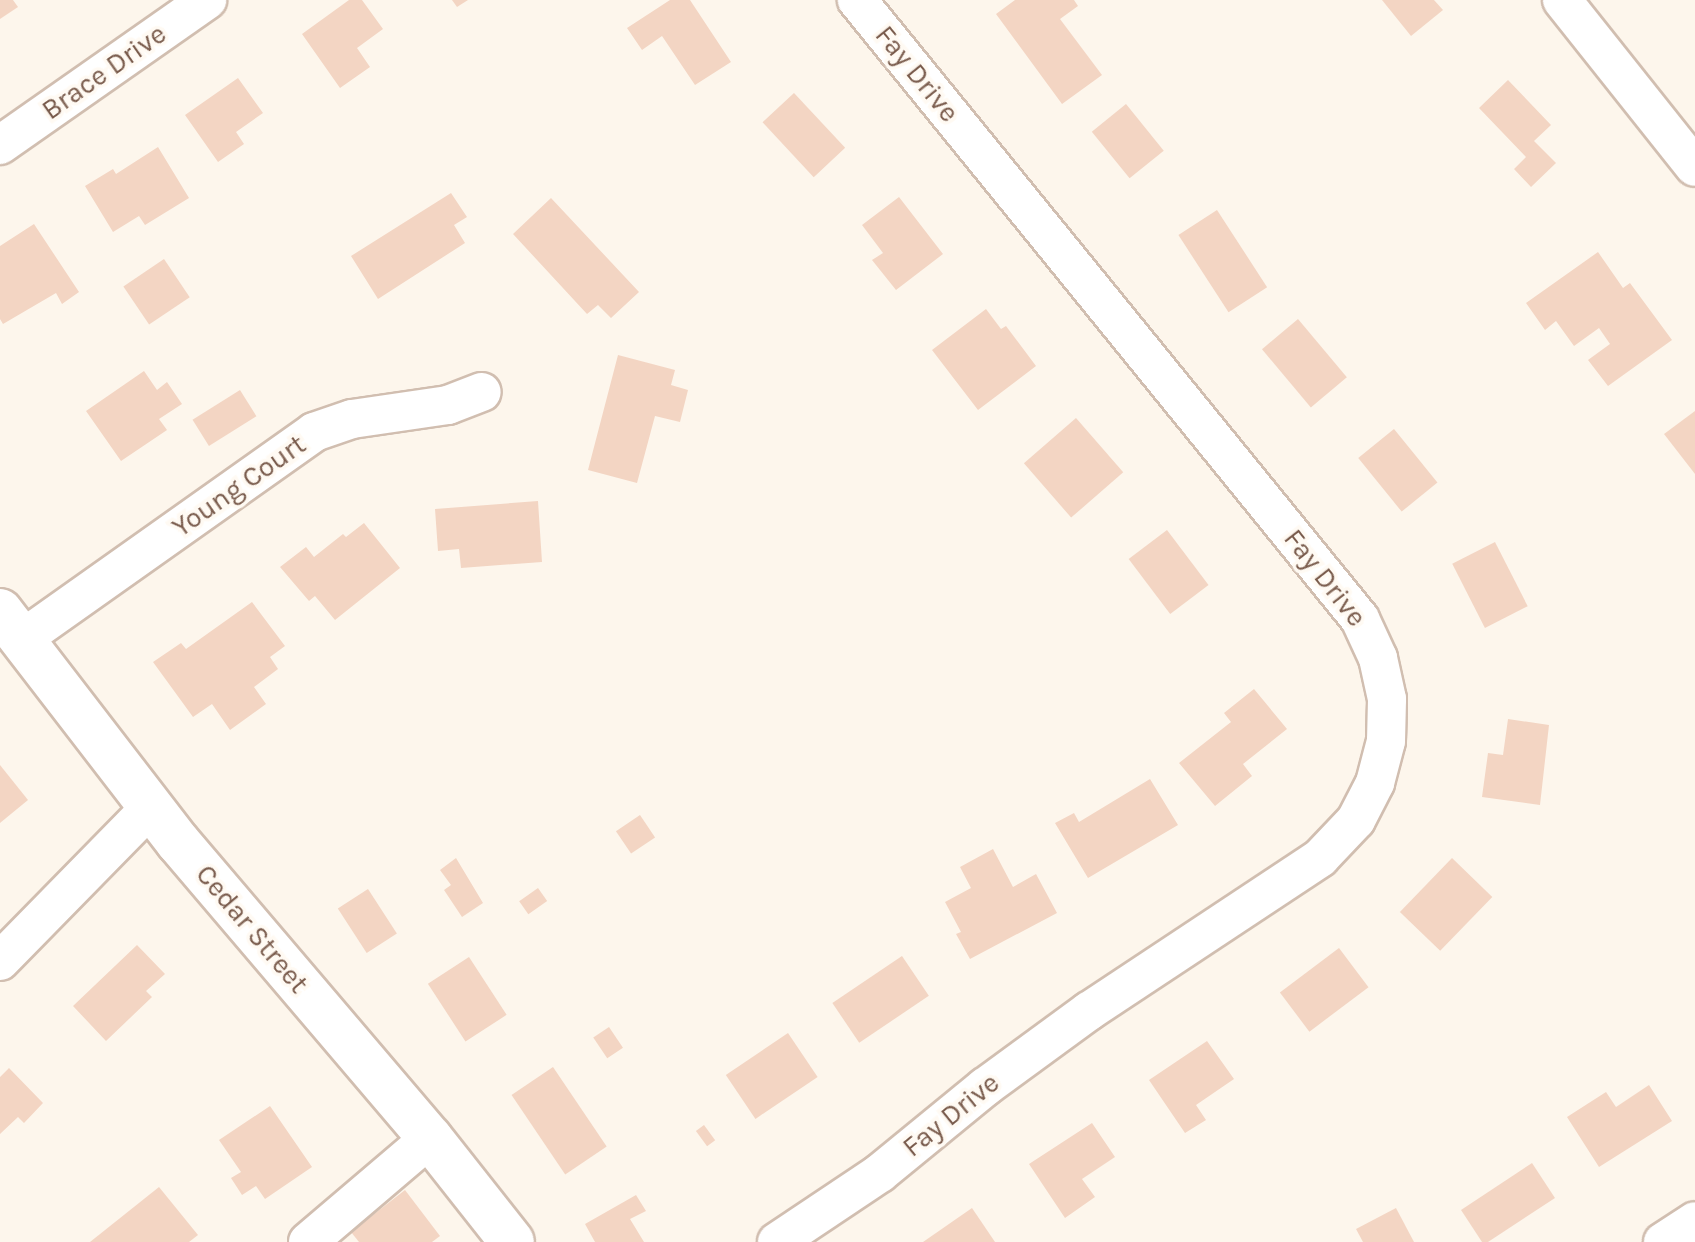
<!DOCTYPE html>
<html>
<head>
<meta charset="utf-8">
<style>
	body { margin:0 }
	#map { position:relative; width:1695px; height:1242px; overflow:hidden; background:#fdf6ec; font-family:Karla,sans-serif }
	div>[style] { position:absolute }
	.building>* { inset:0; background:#f3d5c3; transform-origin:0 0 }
	.roads { filter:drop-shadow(2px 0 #d1beb0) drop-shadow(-2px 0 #d1beb0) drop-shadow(0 2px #d1beb0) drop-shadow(0 -2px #d1beb0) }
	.minor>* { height:38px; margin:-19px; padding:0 19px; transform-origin:19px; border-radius:19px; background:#fff }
	.tertiary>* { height:44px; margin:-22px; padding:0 22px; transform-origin:22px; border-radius:22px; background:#fff }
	span { translate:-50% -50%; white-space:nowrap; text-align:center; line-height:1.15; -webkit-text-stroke:7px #fffaf3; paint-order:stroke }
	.street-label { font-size:28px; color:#7a5c4d }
</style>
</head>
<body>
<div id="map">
	<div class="building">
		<i style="clip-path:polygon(0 0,13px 0,18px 7px,0 19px)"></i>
		<i style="clip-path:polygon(349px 0,362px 0,383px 29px,357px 48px,370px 67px,340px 88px,302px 34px)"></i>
		<i style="clip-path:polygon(452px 0,468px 0,457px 7px)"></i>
		<i style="clip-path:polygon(670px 0,690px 0,731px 62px,695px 85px,662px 36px,642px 50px,627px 28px)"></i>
		<i style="clip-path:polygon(1015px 0,1074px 0,1078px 6px,1060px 19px,1102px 75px,1062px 104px,996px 14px)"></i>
		<i style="clip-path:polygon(1382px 0,1434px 0,1443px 10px,1411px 36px)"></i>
		<i style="clip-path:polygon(238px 78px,263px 113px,236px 132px,244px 144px,218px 162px,185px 115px)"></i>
		<i style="clip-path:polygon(1508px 80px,1551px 125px,1534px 141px,1556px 163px,1531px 187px,1514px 169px,1526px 157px,1479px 108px)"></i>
		<i style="left:794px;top:93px;width:75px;height:43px;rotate:47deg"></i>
		<i style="left:1126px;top:104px;width:60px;height:44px;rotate:51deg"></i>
		<i style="clip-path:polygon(158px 147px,189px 198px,145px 225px,139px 216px,113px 232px,85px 186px,113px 169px,116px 174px)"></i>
		<i style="clip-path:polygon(451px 193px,467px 217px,454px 225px,465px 243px,378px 299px,351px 256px)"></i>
		<i style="clip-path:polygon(899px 197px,943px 254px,896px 290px,872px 260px,883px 253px,862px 225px)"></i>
		<i style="clip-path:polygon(551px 198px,639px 292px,611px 318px,598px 305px,587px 314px,513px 234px)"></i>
		<i style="left:1217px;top:210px;width:92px;height:46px;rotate:57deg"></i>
		<i style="clip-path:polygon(34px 224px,79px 292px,62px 304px,56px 293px,3px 324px,0 319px,0 246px)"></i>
		<i style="clip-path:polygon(1598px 252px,1623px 288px,1630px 283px,1672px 340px,1608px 386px,1588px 360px,1610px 344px,1599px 328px,1574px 346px,1556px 321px,1545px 330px,1526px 303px)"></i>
		<i style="left:164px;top:259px;width:46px;height:49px;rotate:56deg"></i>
		<i style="clip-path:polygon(986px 309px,1001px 329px,1006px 326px,1036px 366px,978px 410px,932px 350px)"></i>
		<i style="left:1298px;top:319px;width:76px;height:47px;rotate:50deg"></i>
		<i style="clip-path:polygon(618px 355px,675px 370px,671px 385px,688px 390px,680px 422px,655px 416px,637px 483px,588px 470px)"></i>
		<i style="clip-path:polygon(144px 371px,157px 390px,167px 382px,182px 404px,159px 419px,167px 430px,121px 461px,86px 411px)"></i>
		<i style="left:240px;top:390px;width:31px;height:56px;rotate:58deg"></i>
		<i style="clip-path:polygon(1695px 411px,1695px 474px,1664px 434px)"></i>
		<i style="left:1076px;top:418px;width:72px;height:69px;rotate:49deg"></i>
		<i style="left:1394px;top:429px;width:69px;height:46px;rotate:51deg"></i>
		<i style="clip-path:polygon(538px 501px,542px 562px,461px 568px,459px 549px,438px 551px,435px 509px)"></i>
		<i style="clip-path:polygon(364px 523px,400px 568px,335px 620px,315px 596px,309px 601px,280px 567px,306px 547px,314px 557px,343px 534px,346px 537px)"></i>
		<i style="left:1167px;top:530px;width:69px;height:48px;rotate:53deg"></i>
		<i style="left:1495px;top:542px;width:72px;height:48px;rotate:63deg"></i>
		<i style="clip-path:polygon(252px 602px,285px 646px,270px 657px,278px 669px,254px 687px,266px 704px,230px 730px,212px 704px,193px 717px,153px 662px,181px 643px,186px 649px)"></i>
		<i style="clip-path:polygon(1254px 689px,1287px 729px,1243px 764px,1252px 776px,1215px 806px,1179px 763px,1231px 722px,1224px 713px)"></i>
		<i style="clip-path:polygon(1508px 719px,1549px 725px,1540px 805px,1482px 797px,1488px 753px,1503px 755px)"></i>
		<i style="clip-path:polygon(0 765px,28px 800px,0 823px)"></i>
		<i style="clip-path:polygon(1150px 779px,1178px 825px,1088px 878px,1055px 823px,1074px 813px,1079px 822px)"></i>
		<i style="left:640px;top:815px;width:27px;height:29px;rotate:56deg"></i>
		<i style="clip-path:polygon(993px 849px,1013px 887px,1036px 874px,1057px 913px,970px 959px,956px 934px,961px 932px,945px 902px,971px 888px,960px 867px)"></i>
		<i style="clip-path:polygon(456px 858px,483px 903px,462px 917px,444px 890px,451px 885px,440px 870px)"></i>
		<i style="left:1452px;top:858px;width:56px;height:75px;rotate:44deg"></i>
		<i style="left:538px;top:888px;width:16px;height:23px;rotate:55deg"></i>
		<i style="left:368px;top:889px;width:53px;height:36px;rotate:57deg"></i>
		<i style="clip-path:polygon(137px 945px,165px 974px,146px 991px,152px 997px,106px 1041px,73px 1006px)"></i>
		<i style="left:1339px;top:948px;width:49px;height:74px;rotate:53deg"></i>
		<i style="left:902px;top:956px;width:48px;height:84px;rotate:56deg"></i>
		<i style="left:469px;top:957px;width:69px;height:49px;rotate:57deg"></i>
		<i style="left:609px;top:1027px;width:25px;height:19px;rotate:56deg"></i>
		<i style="left:788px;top:1033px;width:53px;height:75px;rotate:56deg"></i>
		<i style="clip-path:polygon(1207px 1041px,1234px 1079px,1196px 1105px,1206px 1120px,1185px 1133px,1149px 1080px)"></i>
		<i style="left:553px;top:1067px;width:96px;height:50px;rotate:56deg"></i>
		<i style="clip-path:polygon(9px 1068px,43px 1103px,24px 1123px,18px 1117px,0 1134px,0 1077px)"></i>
		<i style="clip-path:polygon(1649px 1085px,1672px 1121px,1599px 1167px,1567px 1117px,1606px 1092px,1616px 1107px)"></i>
		<i style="clip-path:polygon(270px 1106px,312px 1167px,265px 1199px,256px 1186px,242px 1195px,231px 1178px,241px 1172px,219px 1140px)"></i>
		<i style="clip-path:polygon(1092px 1123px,1115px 1157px,1082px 1179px,1095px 1197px,1065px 1218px,1029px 1164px)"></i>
		<i style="left:704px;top:1125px;width:19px;height:10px;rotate:54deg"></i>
		<i style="clip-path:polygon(1532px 1163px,1555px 1198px,1488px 1242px,1482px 1242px,1461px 1210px)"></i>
		<i style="clip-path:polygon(159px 1187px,198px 1235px,189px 1242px,90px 1242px)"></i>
		<i style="clip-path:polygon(405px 1190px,440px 1236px,432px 1242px,359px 1242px,351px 1232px)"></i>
		<i style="clip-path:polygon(636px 1195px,646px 1211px,630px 1219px,644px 1242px,595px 1242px,585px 1224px)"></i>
		<i style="clip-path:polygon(972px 1208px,995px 1242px,923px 1242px)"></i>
		<i style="clip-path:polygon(1396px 1208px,1414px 1242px,1363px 1242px,1356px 1229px)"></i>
	</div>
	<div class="roads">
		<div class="minor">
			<i style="left:1562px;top:0;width:213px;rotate:51.5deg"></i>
			<i style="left:0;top:145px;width:253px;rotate:-35deg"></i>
			<i style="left:22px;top:639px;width:358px;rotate:-35.3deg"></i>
			<i style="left:314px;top:432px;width:40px;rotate:-18.9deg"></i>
			<i style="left:352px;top:419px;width:97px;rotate:-8.3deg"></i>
			<i style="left:448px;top:405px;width:36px;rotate:-21deg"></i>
			<i style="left:0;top:961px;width:216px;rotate:-45.6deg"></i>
			<i style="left:308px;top:1242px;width:160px;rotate:-40.4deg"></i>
			<i style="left:777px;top:1242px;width:124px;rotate:-33.8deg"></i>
			<i style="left:880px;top:1173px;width:136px;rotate:-39.3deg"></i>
			<i style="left:985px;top:1087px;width:129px;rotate:-36.2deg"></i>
			<i style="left:1089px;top:1011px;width:277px;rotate:-33.5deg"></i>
			<i style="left:1320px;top:858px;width:52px;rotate:-46.5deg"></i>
			<i style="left:1356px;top:820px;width:42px;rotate:-62.8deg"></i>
			<i style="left:1375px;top:783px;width:43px;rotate:-75.3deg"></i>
			<i style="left:1386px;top:741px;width:42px;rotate:-88.6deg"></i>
			<i style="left:1387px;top:699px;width:42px;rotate:-102.4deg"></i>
			<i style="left:1378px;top:658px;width:43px;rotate:-114.8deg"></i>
			<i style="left:1360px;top:619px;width:798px;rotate:-129.1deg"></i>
			<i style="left:1663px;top:1242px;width:38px;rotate:-33deg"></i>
		</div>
		<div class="tertiary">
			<i style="left:0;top:611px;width:292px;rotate:52.4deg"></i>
			<i style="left:178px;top:842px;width:389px;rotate:49.6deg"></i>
			<i style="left:430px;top:1138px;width:132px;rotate:51.7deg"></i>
		</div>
	</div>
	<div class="street-label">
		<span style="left:104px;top:72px;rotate:-35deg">Brace Drive</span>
		<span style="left:917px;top:74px;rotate:51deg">Fay Drive</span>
		<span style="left:239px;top:486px;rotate:-35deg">Young Court</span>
		<span style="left:1325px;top:578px;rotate:52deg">Fay Drive</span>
		<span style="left:252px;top:929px;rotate:50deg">Cedar Street</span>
		<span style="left:951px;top:1115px;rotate:-39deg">Fay Drive</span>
	</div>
</div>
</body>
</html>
